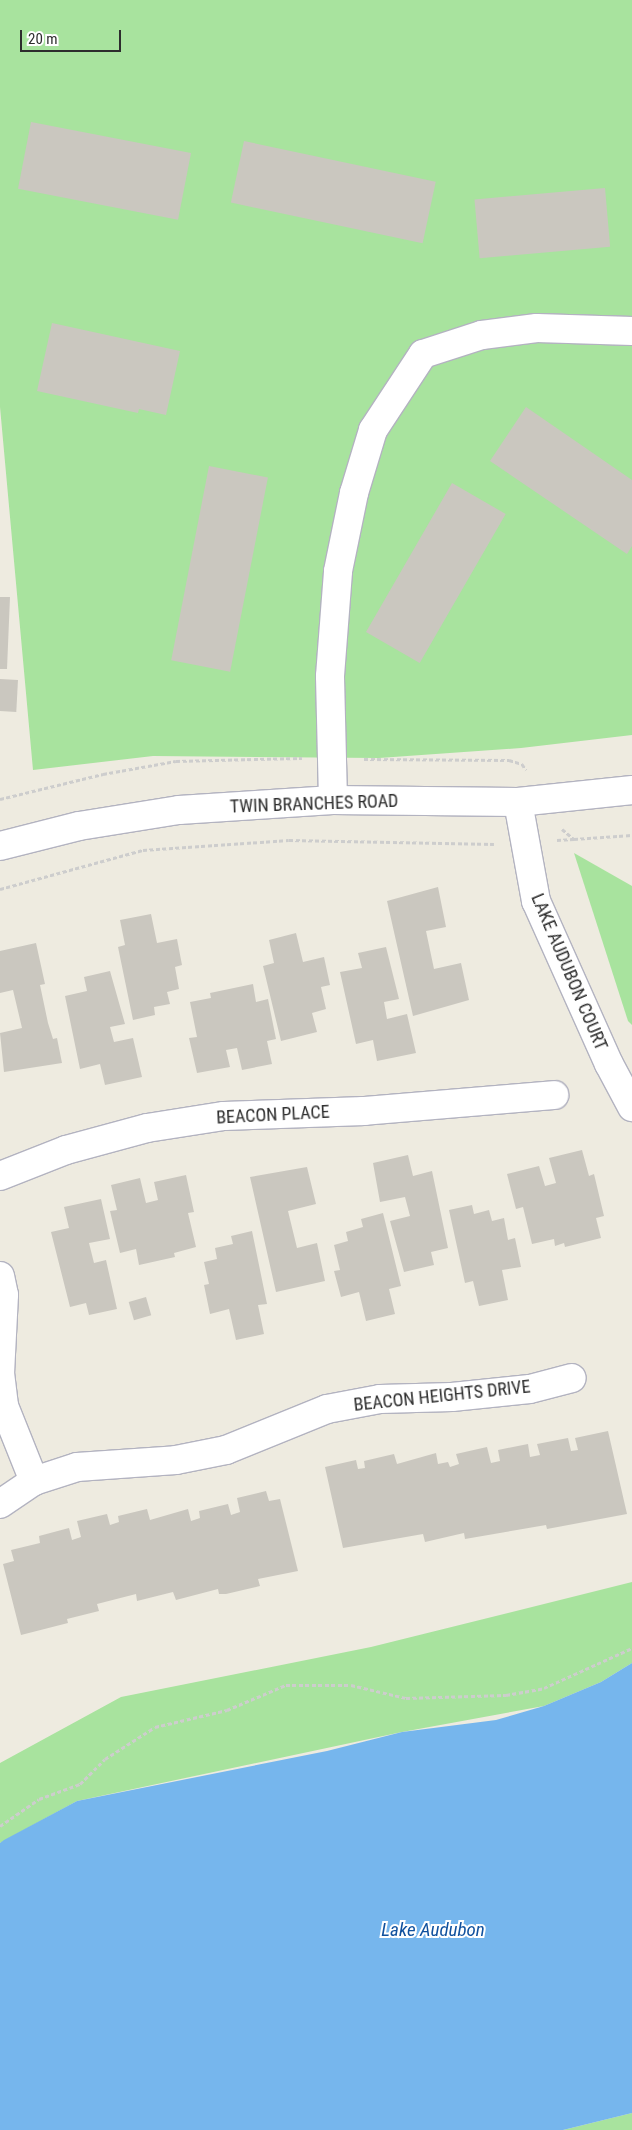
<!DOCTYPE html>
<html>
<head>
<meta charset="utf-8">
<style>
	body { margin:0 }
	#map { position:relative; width:632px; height:2130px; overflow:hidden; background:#eeebe0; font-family:"Roboto Condensed",sans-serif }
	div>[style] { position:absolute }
	.green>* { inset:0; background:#a8e39e }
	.water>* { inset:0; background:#76b6ed }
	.building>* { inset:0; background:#cac7bf; transform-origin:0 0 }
	.path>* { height:3px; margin-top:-1.5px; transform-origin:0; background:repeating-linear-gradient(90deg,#cdcdcd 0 4px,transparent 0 6.5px) }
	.roads { filter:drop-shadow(1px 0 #b3b3c0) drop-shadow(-1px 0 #b3b3c0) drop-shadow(0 1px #b3b3c0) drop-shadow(0 -1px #b3b3c0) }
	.minor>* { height:28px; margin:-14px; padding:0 14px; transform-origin:14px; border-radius:14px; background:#fff }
	.secondary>* { height:28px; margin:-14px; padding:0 14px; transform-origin:14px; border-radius:14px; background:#fff }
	span { translate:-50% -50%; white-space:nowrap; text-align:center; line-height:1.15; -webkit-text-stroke:4px #fff; paint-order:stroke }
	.street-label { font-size:18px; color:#2d2d2d }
	.water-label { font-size:19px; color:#10519e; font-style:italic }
	.scale { position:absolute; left:20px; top:30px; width:101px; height:22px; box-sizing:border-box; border:2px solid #2d2d2d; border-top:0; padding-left:6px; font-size:15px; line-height:18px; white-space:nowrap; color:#2d2d2d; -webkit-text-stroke:4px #fff; paint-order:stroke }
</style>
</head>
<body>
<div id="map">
	<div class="green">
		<i style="clip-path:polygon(0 0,632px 0,632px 735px,521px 748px,379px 758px,153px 756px,33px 770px,0 407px)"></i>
		<i style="clip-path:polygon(574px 853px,632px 886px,632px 1025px,628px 1021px)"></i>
		<i style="clip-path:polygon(632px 1582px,632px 1663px,601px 1682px,544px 1706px,402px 1732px,77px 1801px,0 1843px,0 1763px,121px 1697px,371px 1647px)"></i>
		<i style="clip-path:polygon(632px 2113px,632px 2130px,563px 2130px)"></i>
	</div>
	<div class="water">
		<i style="clip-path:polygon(632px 1663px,632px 2113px,563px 2130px,0 2130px,0 1843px,4px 1840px,77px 1801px,327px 1751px,402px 1732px,496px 1720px,544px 1706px,601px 1682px)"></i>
	</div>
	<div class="building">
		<i style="left:31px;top:122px;width:163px;height:68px;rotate:11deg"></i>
		<i style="left:244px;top:141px;width:196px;height:63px;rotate:12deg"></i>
		<i style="left:605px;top:188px;width:59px;height:131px;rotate:85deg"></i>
		<i style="clip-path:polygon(52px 323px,180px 351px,166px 415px,139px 409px,138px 413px,37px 391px)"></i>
		<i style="clip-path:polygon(526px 407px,632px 480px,632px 546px,627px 554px,490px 461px)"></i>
		<i style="left:209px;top:466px;width:60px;height:198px;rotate:11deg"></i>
		<i style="left:452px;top:483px;width:62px;height:172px;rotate:30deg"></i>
		<i style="clip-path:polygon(0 597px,10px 597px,7px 669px,0 669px)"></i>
		<i style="left:0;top:679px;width:18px;height:32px;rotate:3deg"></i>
		<i style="clip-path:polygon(438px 887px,446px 927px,426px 931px,434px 969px,461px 963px,469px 1000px,413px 1016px,387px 901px)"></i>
		<i style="clip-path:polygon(151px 914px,157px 943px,177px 939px,182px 965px,175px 967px,179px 989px,167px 992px,170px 1004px,154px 1007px,155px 1015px,133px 1020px,118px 947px,125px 945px,120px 920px)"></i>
		<i style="clip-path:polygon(296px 933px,303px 962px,324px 957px,330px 985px,321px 987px,326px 1009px,312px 1013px,317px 1032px,281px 1041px,263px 966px,274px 963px,269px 940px)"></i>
		<i style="clip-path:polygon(36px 943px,45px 984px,40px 985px,48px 1023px,53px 1039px,57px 1038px,62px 1063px,4px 1072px,0 1033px,22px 1028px,13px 990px,0 993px,0 951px)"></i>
		<i style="clip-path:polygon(386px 947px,399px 999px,384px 1002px,387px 1019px,407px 1014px,416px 1053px,377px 1061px,373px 1040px,356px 1044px,340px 972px,362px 968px,358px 953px)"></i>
		<i style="clip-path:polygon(110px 971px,125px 1024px,110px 1027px,114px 1042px,133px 1038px,142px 1077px,105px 1085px,100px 1064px,80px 1069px,65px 996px,87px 991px,84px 977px)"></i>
		<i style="clip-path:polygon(253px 984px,256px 1002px,268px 999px,276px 1039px,267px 1041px,272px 1064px,242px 1070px,237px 1048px,226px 1050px,230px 1067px,197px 1073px,189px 1038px,197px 1037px,190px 1002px,211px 998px,210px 993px)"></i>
		<i style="clip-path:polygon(582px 1150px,589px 1176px,594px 1174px,604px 1216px,596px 1218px,601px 1238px,565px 1247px,564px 1243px,555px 1246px,554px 1239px,532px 1244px,523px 1207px,516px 1209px,507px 1174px,539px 1166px,545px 1186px,556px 1183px,549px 1158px)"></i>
		<i style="clip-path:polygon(408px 1155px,413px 1176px,432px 1171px,448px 1248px,431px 1252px,434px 1265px,404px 1272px,390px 1221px,410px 1216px,405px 1197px,380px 1202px,373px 1163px)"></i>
		<i style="clip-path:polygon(307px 1167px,316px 1204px,288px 1211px,297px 1248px,317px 1243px,325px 1281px,276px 1292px,250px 1177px)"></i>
		<i style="clip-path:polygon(186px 1175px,194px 1212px,188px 1213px,196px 1247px,174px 1253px,175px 1257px,139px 1265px,136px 1249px,120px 1253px,110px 1211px,117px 1210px,111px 1185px,140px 1178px,146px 1203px,158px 1200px,154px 1182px)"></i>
		<i style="clip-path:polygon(101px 1199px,110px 1239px,89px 1243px,94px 1263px,106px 1260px,117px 1309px,89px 1315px,86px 1303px,70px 1307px,51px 1232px,69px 1228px,64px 1207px)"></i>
		<i style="clip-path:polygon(472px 1205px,474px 1214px,489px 1210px,492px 1221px,504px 1218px,508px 1240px,515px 1238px,521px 1267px,502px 1270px,508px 1300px,479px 1306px,473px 1281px,465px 1283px,449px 1210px)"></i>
		<i style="clip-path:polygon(383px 1213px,401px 1286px,389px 1289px,395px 1314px,366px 1321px,359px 1292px,341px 1297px,334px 1271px,340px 1270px,334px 1245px,348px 1241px,346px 1232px,363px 1227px,361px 1219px)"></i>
		<i style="clip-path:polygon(252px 1231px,267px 1304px,258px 1305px,264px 1334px,236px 1340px,229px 1309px,210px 1314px,204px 1285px,209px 1284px,204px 1262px,217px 1259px,215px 1248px,233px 1244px,231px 1236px)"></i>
		<i style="left:146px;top:1297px;width:19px;height:18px;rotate:74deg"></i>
		<i style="clip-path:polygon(608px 1431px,627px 1514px,547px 1529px,546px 1525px,465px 1539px,464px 1533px,425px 1542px,423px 1534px,343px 1548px,325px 1467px,356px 1460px,358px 1469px,365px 1468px,364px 1461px,394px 1454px,397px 1464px,436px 1453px,438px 1464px,448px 1462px,450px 1467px,459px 1464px,456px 1454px,487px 1447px,491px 1463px,500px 1461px,498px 1450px,528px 1444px,530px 1457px,540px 1455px,537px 1444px,568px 1438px,571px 1451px,578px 1450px,575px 1438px)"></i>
		<i style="clip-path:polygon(266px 1491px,269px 1501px,280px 1499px,298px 1571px,258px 1579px,260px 1586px,226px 1594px,219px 1594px,218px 1589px,176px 1600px,173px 1592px,137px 1601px,136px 1594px,97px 1604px,99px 1611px,67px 1619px,68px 1623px,21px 1635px,3px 1564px,14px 1561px,11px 1550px,40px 1543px,39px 1536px,69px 1528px,72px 1540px,81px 1537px,77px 1521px,107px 1514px,110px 1525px,119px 1522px,118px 1516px,147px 1509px,150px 1520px,188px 1509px,191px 1521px,200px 1518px,199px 1511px,228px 1504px,231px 1515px,240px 1512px,237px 1498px)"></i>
	</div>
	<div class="path">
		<i style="left:364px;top:759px;width:145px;rotate:0.4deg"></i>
		<i style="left:509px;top:760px;width:14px;rotate:17deg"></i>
		<i style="left:522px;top:764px;width:7px;rotate:56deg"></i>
		<i style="left:0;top:799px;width:106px;rotate:-13.6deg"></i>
		<i style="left:103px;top:774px;width:74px;rotate:-10.1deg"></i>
		<i style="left:176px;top:761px;width:126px;rotate:-1.4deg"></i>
		<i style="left:562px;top:829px;width:16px;rotate:40deg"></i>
		<i style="left:574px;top:839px;width:58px;rotate:-3.9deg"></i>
		<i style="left:557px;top:840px;width:17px;rotate:-3deg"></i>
		<i style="left:0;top:889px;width:148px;rotate:-15.3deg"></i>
		<i style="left:143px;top:850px;width:146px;rotate:-3.9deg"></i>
		<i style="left:289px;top:840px;width:205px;rotate:1.1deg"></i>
		<i style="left:0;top:1826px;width:47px;rotate:-34.7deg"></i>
		<i style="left:39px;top:1799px;width:44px;rotate:-20.1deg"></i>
		<i style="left:80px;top:1784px;width:35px;rotate:-45deg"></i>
		<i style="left:105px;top:1759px;width:59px;rotate:-32.6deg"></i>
		<i style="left:155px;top:1727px;width:74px;rotate:-13.3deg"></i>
		<i style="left:227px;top:1710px;width:64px;rotate:-23deg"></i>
		<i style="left:286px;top:1685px;width:65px"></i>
		<i style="left:351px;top:1685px;width:57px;rotate:13.3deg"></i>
		<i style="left:406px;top:1698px;width:100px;rotate:-1.7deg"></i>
		<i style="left:506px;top:1695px;width:39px;rotate:-10deg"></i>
		<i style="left:544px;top:1688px;width:97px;rotate:-24.4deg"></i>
	</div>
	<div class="roads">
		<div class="minor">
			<i style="left:333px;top:800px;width:124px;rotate:-91.4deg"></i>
			<i style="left:330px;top:676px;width:105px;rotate:-85.6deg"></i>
			<i style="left:338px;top:571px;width:80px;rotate:-78.4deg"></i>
			<i style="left:354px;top:493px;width:66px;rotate:-73.2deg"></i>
			<i style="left:373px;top:430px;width:91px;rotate:-56.7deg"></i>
			<i style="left:423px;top:354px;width:62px;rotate:-17.9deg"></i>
			<i style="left:482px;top:335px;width:55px;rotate:-7.3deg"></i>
			<i style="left:537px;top:328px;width:95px;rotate:1.8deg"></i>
			<i style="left:518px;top:802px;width:101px;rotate:79.7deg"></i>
			<i style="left:536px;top:901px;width:179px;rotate:65.9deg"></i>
			<i style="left:609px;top:1064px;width:49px;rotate:61.9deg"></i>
			<i style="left:0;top:1176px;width:71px;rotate:-21.5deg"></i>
			<i style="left:66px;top:1150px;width:84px;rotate:-15.2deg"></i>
			<i style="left:147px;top:1128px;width:78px;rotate:-8.9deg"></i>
			<i style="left:224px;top:1116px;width:140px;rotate:-2deg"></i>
			<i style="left:364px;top:1111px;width:191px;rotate:-4.8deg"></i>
			<i style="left:0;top:1276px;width:19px;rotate:78deg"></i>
			<i style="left:4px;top:1295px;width:78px;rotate:92.9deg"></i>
			<i style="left:0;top:1373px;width:33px;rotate:83deg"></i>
			<i style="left:4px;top:1406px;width:81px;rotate:68.2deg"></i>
			<i style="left:0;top:1504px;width:41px;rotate:-34.1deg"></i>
			<i style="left:34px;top:1481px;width:45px;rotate:-18deg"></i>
			<i style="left:77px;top:1467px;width:99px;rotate:-4deg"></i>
			<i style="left:176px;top:1460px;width:51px;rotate:-11.3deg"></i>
			<i style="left:226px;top:1450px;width:109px;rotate:-22.1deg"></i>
			<i style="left:327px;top:1409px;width:54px;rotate:-10.7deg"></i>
			<i style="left:380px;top:1399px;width:72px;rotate:-1.6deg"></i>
			<i style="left:452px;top:1397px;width:78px;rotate:-5.9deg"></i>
			<i style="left:530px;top:1389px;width:43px;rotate:-14.7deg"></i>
		</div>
		<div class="secondary">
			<i style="left:0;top:846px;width:81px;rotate:-14.2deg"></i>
			<i style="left:79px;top:826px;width:101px;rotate:-9.1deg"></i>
			<i style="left:179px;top:810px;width:154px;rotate:-3.7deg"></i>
			<i style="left:333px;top:800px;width:185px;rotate:0.6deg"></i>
			<i style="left:518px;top:802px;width:115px;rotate:-6deg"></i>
		</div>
	</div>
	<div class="street-label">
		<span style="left:314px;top:804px;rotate:-2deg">TWIN BRANCHES ROAD</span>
		<span style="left:569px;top:972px;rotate:67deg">LAKE AUDUBON COURT</span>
		<span style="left:273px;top:1115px;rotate:-3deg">BEACON PLACE</span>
		<span style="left:442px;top:1396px;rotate:-6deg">BEACON HEIGHTS DRIVE</span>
	</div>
	<div class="water-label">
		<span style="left:433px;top:1930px">Lake Audubon</span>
	</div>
	<div class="scale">20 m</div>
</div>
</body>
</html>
